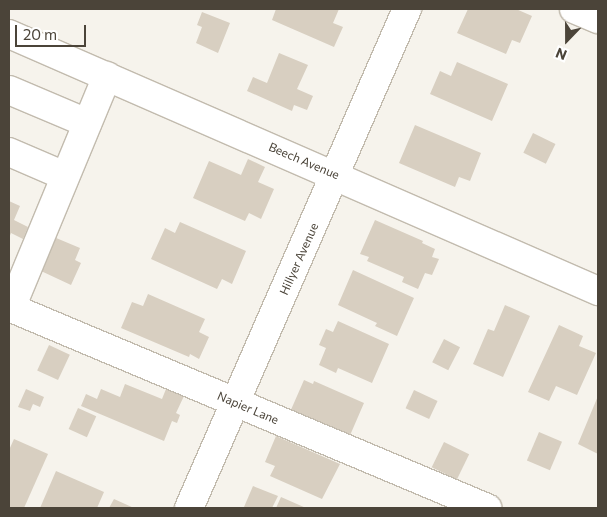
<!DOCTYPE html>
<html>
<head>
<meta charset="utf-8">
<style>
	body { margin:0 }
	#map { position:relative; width:607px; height:517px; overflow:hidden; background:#f6f3ec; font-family:Commissioner,sans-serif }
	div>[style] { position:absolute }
	.building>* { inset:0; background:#d8cfc1; transform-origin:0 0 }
	.roads { filter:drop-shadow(1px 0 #c2bbae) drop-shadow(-1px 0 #c2bbae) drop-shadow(0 1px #c2bbae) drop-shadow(0 -1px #c2bbae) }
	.minor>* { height:28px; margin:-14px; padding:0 14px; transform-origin:14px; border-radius:14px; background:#fff }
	span { translate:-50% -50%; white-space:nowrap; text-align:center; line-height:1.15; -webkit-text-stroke:4px #fff; paint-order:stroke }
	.street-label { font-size:12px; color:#4b4439 }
	.frame { position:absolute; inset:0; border:10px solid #4b4439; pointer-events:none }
	.north { position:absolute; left:542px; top:15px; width:50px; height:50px; -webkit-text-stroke:4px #fff; paint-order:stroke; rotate:202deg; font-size:14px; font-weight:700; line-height:20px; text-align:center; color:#4b4439 }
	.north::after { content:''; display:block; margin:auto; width:18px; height:22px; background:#4b4439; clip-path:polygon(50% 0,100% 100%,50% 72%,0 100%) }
	.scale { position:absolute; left:15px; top:25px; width:71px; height:22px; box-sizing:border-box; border:2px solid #4b4439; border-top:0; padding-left:6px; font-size:15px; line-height:18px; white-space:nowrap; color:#4b4439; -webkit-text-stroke:4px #fff; paint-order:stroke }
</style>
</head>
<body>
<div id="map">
	<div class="building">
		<i style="clip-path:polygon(276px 9px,339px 9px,333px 23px,343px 27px,334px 47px,272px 20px)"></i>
		<i style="clip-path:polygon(468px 9px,516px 9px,532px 16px,520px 43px,512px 40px,506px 54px,457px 33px)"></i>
		<i style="clip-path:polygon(202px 12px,230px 23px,218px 53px,196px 43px,202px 27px,197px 25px)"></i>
		<i style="clip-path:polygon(279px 53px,308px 65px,297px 89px,313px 96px,307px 110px,294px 105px,292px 111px,247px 91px,253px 77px,267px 83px)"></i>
		<i style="clip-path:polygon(457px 62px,508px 84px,492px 121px,430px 94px,440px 71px,451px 76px)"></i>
		<i style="clip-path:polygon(415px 125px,481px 153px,470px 181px,459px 177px,455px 187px,399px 163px)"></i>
		<i style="left:533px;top:133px;width:25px;height:22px;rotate:26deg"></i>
		<i style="clip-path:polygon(248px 159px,265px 167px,258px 182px,274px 189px,261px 219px,249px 213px,245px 221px,193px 198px,209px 161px,241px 175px)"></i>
		<i style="clip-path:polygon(9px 201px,20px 206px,14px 220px,28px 227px,23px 239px,11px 233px,9px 238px)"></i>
		<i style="clip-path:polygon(375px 220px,423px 241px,422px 243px,435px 249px,432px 257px,439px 259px,432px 275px,425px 273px,418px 289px,402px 282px,404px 277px,367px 261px,369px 257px,360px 254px)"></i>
		<i style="clip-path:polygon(180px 222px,246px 251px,232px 284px,222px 279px,217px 289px,151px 259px,165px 228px,175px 233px)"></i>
		<i style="clip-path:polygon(49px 235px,80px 248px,75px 260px,81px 263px,71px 285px,41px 271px,47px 259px,40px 256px)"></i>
		<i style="clip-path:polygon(353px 270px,414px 298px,397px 336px,375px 326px,377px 323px,338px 305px)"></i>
		<i style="clip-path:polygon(148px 294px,205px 319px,199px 332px,209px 337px,199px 359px,190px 354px,189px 357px,121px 328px,132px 302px,143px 306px)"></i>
		<i style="clip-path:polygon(505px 305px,530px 316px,503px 377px,473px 364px,488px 329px,494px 331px)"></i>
		<i style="clip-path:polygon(338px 321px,389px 344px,372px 383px,338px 368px,336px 373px,319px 365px,326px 348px,319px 345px,326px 329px,333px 332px)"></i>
		<i style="clip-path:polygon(559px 325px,583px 336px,579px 346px,596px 353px,577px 395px,556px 386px,549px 401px,528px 392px)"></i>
		<i style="left:444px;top:339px;width:18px;height:26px;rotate:27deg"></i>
		<i style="left:49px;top:345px;width:23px;height:28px;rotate:25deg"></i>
		<i style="clip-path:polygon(304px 380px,313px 384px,314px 381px,364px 403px,348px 440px,290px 412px)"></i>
		<i style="clip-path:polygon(125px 384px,162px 399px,166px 389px,184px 396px,176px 413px,180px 415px,177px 423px,172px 421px,164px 441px,81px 406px,86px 394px,97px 399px,101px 389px,120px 397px)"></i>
		<i style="clip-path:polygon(26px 389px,44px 397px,40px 407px,33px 404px,30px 411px,18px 407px)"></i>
		<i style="left:414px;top:390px;width:26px;height:20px;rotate:25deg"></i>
		<i style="clip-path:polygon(598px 396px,598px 454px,578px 444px)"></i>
		<i style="left:78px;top:408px;width:20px;height:23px;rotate:24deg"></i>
		<i style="left:539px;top:432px;width:25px;height:31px;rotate:23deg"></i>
		<i style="clip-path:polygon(276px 436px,340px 464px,322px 499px,270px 476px,275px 466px,265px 462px)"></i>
		<i style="clip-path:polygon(14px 439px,48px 454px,24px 508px,9px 508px,9px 450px)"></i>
		<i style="left:444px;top:442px;width:28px;height:28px;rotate:26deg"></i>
		<i style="clip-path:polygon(56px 471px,104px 492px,97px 508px,40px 508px)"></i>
		<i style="clip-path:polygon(253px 486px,278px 496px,272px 508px,244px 507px)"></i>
		<i style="clip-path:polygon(281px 497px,306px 508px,276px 508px)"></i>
		<i style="clip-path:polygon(114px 499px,134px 508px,109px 508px)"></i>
	</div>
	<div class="roads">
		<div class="minor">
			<i style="left:574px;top:9px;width:26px;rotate:23deg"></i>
			<i style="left:9px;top:34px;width:643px;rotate:23.57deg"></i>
			<i style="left:9px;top:90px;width:85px;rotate:22.9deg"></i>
			<i style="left:9px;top:152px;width:61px;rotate:23.2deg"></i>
			<i style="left:9px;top:307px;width:519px;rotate:22.81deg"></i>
			<i style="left:11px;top:308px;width:251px;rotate:-67.5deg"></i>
			<i style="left:189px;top:508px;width:545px;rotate:-66.4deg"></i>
		</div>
	</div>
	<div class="street-label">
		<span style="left:304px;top:161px;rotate:23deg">Beech Avenue</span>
		<span style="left:299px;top:259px;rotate:-66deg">Hillyer Avenue</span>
		<span style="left:248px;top:408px;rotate:23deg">Napier Lane</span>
	</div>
	<div class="frame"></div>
	<div class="north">N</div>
	<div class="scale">20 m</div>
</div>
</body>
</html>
